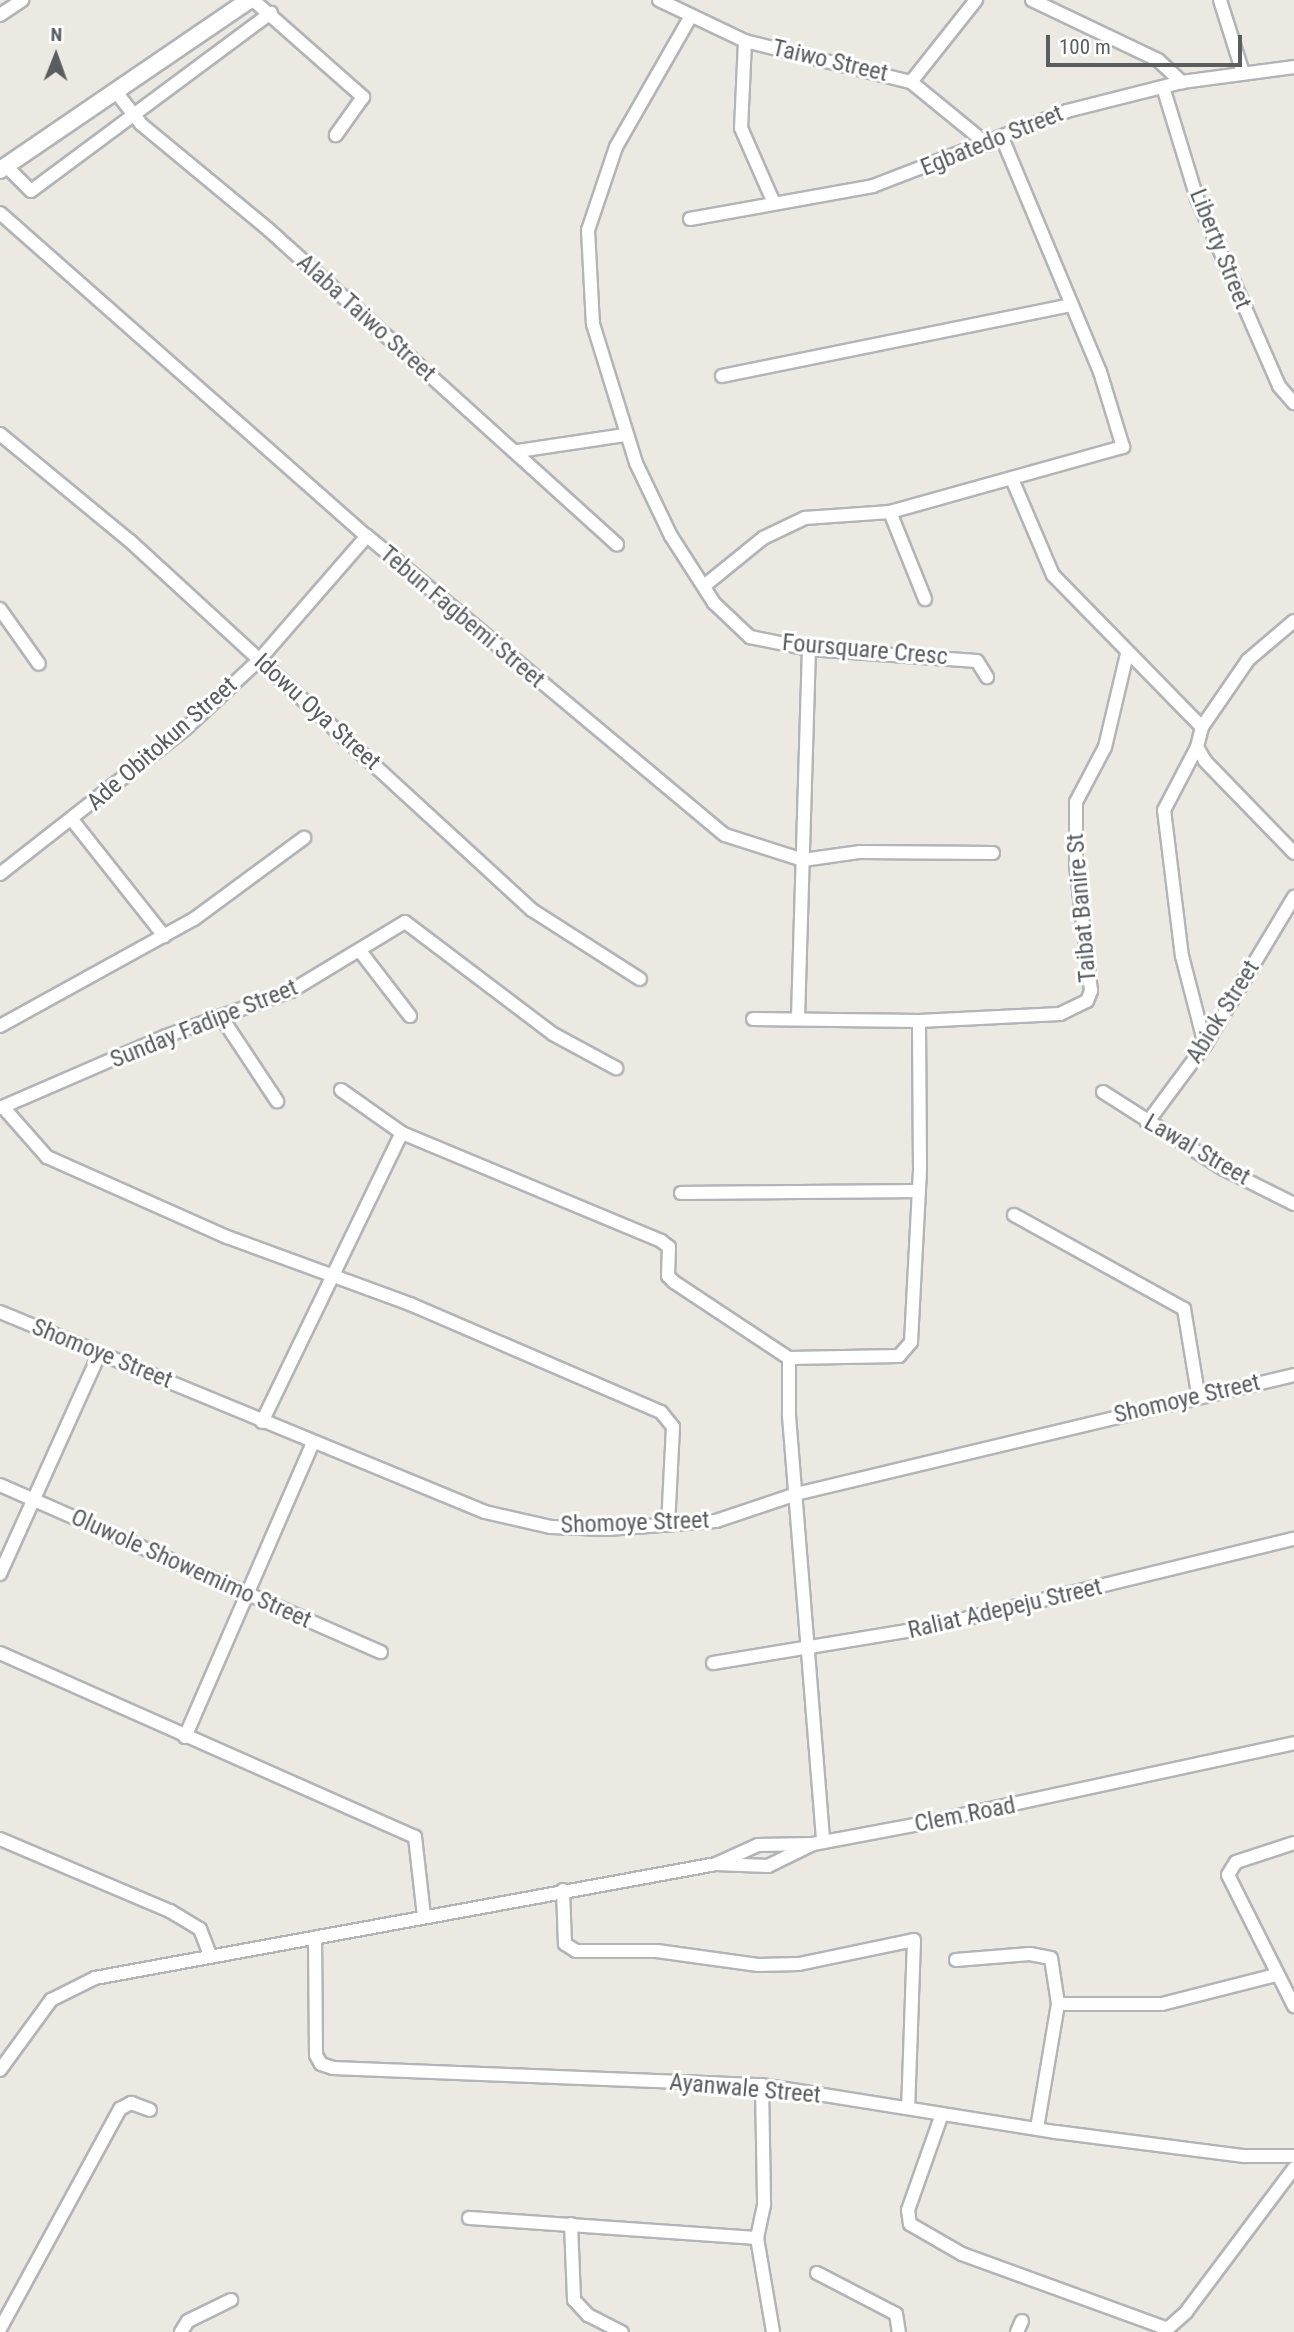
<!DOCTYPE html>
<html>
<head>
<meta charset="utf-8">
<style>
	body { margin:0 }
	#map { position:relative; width:1294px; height:2332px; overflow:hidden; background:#ebe9e2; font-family:"Roboto Condensed",sans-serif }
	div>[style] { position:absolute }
	.roads { filter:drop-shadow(2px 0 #b2b4b7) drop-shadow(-2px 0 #b2b4b7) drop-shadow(0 2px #b2b4b7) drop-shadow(0 -2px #b2b4b7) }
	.street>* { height:12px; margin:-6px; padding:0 6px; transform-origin:6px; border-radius:6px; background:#fff }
	.secondary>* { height:16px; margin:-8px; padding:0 8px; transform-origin:8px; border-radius:8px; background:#fff }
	span { translate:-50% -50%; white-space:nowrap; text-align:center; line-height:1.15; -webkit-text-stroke:6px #fff; paint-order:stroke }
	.street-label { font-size:24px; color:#5a5d60 }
	.north { position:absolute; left:21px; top:21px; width:70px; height:70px; -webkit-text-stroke:5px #fff; paint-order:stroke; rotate:1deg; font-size:19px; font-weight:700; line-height:28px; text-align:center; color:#5a5d60 }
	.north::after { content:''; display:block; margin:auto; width:24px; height:32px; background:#5a5d60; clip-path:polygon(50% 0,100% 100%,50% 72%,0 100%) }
	.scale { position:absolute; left:1046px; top:35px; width:196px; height:32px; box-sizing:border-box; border:4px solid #5a5d60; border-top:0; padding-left:9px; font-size:21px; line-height:24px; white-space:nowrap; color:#5a5d60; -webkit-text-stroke:5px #fff; paint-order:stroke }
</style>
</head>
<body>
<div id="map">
	<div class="roads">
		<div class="street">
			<i style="left:253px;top:0;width:147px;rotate:41.4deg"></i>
			<i style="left:363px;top:97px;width:47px;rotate:125.4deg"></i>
			<i style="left:659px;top:0;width:95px;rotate:25.5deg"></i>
			<i style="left:745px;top:41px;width:171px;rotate:13.9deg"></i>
			<i style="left:911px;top:82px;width:99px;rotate:39.3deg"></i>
			<i style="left:1032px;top:0;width:140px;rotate:25.5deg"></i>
			<i style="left:1158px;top:60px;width:33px;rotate:43deg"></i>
			<i style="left:1220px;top:0;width:77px;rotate:72.5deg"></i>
			<i style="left:0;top:15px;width:27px;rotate:-34deg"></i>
			<i style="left:691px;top:16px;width:151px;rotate:119.8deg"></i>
			<i style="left:616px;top:147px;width:88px;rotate:108.6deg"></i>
			<i style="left:588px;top:230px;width:94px;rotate:87deg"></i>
			<i style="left:593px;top:324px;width:145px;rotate:72.8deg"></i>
			<i style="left:636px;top:463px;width:81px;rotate:64.4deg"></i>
			<i style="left:671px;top:536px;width:80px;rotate:57.3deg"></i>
			<i style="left:714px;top:603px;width:50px;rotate:43.4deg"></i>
			<i style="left:750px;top:637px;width:60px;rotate:11.5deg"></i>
			<i style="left:809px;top:649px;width:168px;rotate:4.1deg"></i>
			<i style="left:977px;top:661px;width:19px;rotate:58deg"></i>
			<i style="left:745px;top:41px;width:87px;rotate:92.6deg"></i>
			<i style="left:741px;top:128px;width:82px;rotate:66.3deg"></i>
			<i style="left:911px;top:82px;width:105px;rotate:-51.6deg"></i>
			<i style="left:1163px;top:87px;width:116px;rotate:73deg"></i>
			<i style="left:1197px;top:198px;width:205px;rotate:66.4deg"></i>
			<i style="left:1279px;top:386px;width:23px;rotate:49deg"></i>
			<i style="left:116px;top:92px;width:41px;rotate:52deg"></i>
			<i style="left:141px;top:124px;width:166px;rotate:39.6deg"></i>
			<i style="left:269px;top:230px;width:469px;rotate:42.1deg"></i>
			<i style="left:6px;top:166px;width:35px;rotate:45deg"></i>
			<i style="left:31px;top:191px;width:299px;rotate:-36.6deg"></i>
			<i style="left:0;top:213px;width:489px;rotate:41.4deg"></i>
			<i style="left:367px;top:536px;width:466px;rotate:39.9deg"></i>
			<i style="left:725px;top:835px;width:82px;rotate:17.8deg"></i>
			<i style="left:803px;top:860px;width:58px;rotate:-8deg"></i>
			<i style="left:860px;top:852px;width:133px;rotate:0.4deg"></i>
			<i style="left:690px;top:219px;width:186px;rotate:-10.2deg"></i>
			<i style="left:873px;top:186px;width:208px;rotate:-21.1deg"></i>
			<i style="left:1067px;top:111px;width:119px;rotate:-14.2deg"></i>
			<i style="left:1182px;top:82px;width:113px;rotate:-7.6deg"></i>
			<i style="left:722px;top:376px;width:356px;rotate:-11.5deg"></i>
			<i style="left:0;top:434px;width:168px;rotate:39.5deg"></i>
			<i style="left:130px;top:541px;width:546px;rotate:42.55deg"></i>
			<i style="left:532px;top:910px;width:128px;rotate:32.6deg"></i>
			<i style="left:518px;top:451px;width:108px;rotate:-8.5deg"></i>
			<i style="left:1012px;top:479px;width:104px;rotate:66.9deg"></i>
			<i style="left:1053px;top:575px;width:213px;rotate:45.6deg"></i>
			<i style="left:1202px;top:727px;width:21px;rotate:104deg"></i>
			<i style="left:1197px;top:747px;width:16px;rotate:60deg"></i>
			<i style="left:1205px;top:761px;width:128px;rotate:45.9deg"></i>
			<i style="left:890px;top:512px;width:94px;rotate:68.1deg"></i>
			<i style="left:704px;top:586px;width:76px;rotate:-39.1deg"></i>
			<i style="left:763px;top:538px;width:47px;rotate:-25.5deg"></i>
			<i style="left:805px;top:518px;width:85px;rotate:-4deg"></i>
			<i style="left:890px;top:512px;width:242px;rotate:-15.6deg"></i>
			<i style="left:1123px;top:447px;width:78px;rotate:-107deg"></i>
			<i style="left:1100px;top:372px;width:254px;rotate:-112.7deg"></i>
			<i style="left:0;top:609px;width:67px;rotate:54.7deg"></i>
			<i style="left:1202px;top:727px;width:81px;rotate:-55.5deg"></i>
			<i style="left:1248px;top:660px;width:60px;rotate:-40.3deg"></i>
			<i style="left:1197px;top:747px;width:71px;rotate:117.6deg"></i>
			<i style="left:1164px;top:810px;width:147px;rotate:83deg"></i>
			<i style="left:1182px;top:956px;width:92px;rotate:75.5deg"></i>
			<i style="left:73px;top:821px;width:147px;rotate:51.6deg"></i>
			<i style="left:0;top:874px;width:236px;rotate:-38.1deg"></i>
			<i style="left:186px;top:728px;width:101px;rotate:-43deg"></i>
			<i style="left:260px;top:659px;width:163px;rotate:-49deg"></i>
			<i style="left:360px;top:951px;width:82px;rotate:52.4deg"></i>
			<i style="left:222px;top:1018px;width:100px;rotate:56.5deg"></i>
			<i style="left:798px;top:1018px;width:369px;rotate:-88.3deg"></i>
			<i style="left:753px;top:1019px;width:166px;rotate:0.7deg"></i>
			<i style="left:919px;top:1021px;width:141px;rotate:-2.8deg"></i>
			<i style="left:1060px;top:1014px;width:30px;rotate:-26deg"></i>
			<i style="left:1087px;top:1001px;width:11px;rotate:-68deg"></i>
			<i style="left:1091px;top:991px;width:127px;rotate:-96.8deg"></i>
			<i style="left:1076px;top:865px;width:63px;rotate:-90deg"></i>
			<i style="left:1076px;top:802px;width:62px;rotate:-62.2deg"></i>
			<i style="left:1105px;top:747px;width:96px;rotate:-76.7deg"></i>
			<i style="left:0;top:1026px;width:222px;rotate:-28.9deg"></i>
			<i style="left:194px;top:919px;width:137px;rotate:-36.4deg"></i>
			<i style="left:341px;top:1090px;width:75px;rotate:35.2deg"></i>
			<i style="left:402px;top:1133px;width:281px;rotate:22.6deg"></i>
			<i style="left:661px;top:1241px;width:10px;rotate:37deg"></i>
			<i style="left:669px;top:1247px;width:29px;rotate:92deg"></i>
			<i style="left:668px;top:1276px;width:8px;rotate:45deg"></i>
			<i style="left:674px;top:1282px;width:138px;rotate:33.5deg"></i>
			<i style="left:789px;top:1358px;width:110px;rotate:-1deg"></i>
			<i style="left:899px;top:1356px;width:18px;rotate:-49deg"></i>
			<i style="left:911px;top:1342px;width:173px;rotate:-87deg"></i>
			<i style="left:920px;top:1169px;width:148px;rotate:-90.4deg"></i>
			<i style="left:1103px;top:1092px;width:143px;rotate:32.5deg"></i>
			<i style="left:1224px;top:1169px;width:78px;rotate:26.6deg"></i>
			<i style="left:3px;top:1107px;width:67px;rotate:48.7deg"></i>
			<i style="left:47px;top:1157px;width:197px;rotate:24deg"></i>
			<i style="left:227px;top:1237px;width:195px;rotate:20.1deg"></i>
			<i style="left:410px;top:1304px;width:273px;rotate:23.3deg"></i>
			<i style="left:661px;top:1412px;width:19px;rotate:51deg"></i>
			<i style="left:673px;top:1427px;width:98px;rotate:92.9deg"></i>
			<i style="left:0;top:1108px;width:181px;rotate:-23.4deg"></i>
			<i style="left:166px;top:1036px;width:133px;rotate:-19.8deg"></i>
			<i style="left:291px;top:991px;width:133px;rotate:-31.2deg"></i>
			<i style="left:405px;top:922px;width:186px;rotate:37.1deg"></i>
			<i style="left:553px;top:1034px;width:72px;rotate:28.4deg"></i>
			<i style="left:1147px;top:1123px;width:97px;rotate:-53.4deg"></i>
			<i style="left:1205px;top:1045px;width:173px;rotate:-59deg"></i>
			<i style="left:681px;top:1193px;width:237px;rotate:-0.5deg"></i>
			<i style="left:1014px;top:1215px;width:194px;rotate:28.9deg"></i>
			<i style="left:1184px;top:1309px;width:86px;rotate:80.6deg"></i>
			<i style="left:0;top:1312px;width:525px;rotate:22.41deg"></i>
			<i style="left:485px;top:1512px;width:68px;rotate:12.8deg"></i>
			<i style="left:551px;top:1527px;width:57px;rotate:2deg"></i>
			<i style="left:608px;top:1529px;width:108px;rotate:-4.2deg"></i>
			<i style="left:716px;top:1521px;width:84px;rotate:-18.6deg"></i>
			<i style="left:796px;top:1494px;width:512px;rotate:-13.44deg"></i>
			<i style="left:789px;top:1358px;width:58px;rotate:90deg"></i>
			<i style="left:789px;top:1416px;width:426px;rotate:85.4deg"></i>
			<i style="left:262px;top:1422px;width:321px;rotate:-64.2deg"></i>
			<i style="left:0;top:1485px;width:416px;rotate:23.7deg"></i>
			<i style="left:0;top:1574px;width:240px;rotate:-65.7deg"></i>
			<i style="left:0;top:1653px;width:454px;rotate:23.9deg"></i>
			<i style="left:415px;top:1837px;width:80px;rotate:83.5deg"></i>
			<i style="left:713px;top:1663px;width:226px;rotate:-9.4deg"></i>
			<i style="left:936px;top:1626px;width:368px;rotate:-13.7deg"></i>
			<i style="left:185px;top:1737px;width:318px;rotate:-66.5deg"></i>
			<i style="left:0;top:1839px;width:185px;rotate:23deg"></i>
			<i style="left:170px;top:1911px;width:35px;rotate:31deg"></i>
			<i style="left:200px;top:1929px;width:28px;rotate:69deg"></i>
			<i style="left:1294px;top:1843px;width:61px;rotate:161.9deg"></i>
			<i style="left:1236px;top:1862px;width:15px;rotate:122deg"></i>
			<i style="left:1228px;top:1875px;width:147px;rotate:63.3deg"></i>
			<i style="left:716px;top:1864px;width:52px;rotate:2.2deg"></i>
			<i style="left:768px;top:1866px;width:50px;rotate:-26.1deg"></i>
			<i style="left:563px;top:1890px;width:54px;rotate:87.9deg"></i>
			<i style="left:565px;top:1944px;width:13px;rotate:32deg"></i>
			<i style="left:576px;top:1951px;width:81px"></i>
			<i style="left:657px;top:1951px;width:102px;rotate:7.9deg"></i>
			<i style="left:758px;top:1965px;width:41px;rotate:-1.4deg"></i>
			<i style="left:799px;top:1964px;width:117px;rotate:-11.8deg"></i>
			<i style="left:914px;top:1940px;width:168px;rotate:92deg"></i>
			<i style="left:315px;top:1938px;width:117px;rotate:89.5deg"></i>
			<i style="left:316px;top:2055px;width:10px;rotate:61deg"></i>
			<i style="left:321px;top:2064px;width:13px;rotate:18deg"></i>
			<i style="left:333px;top:2068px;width:429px;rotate:2.3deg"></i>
			<i style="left:762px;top:2085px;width:298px;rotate:9.1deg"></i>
			<i style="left:1056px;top:2132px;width:190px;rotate:7.3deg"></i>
			<i style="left:1244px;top:2156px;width:50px"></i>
			<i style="left:956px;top:1960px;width:74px;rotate:-4.6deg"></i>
			<i style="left:1030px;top:1954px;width:21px;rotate:11deg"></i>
			<i style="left:1051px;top:1958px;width:47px;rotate:81.3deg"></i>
			<i style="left:1058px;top:2004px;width:126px;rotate:99.6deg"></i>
			<i style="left:1058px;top:2004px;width:104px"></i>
			<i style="left:1162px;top:2004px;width:118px;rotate:-14.3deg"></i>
			<i style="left:0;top:2070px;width:87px;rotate:-53.9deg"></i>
			<i style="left:51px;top:2000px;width:49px;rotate:-26.6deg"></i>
			<i style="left:95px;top:1978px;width:631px;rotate:-10.4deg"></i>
			<i style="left:716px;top:1864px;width:46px;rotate:-24.3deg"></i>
			<i style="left:758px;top:1845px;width:55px;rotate:-1deg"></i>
			<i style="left:813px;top:1844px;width:109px;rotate:-10.6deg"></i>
			<i style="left:920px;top:1824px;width:383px;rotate:-12.2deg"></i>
			<i style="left:762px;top:2085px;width:120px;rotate:89deg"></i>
			<i style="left:764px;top:2205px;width:34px;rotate:102deg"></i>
			<i style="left:757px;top:2238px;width:95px;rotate:80.3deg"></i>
			<i style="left:942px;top:2114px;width:102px;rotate:109.5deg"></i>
			<i style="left:908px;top:2210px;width:14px;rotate:82deg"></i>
			<i style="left:910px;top:2224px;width:60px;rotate:30deg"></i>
			<i style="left:962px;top:2254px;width:219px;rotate:20deg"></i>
			<i style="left:469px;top:2218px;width:289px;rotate:4deg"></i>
			<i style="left:571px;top:2224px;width:76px;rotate:87.7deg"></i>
			<i style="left:574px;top:2300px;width:21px;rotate:47deg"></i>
			<i style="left:588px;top:2315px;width:38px;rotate:27deg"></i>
			<i style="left:817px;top:2273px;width:89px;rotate:27.4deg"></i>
			<i style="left:896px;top:2314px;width:18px;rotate:81deg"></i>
			<i style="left:0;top:2329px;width:251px;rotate:-61.4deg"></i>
			<i style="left:120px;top:2109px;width:13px;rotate:-29deg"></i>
			<i style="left:131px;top:2103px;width:20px;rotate:20deg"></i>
			<i style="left:181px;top:2332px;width:13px;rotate:-58deg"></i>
			<i style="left:188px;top:2321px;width:48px;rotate:-26deg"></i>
			<i style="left:1017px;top:2332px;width:12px;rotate:-66deg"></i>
			<i style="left:1164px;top:2332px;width:30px;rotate:-42deg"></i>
			<i style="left:1186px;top:2312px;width:180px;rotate:-53.1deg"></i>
		</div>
		<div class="secondary">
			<i style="left:0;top:170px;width:301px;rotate:-34.3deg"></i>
		</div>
	</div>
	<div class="street-label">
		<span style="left:830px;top:61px;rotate:13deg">Taiwo Street</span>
		<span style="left:992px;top:141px;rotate:-22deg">Egbatedo Street</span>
		<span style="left:1220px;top:249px;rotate:68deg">Liberty Street</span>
		<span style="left:366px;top:318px;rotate:42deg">Alaba Taiwo Street</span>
		<span style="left:462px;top:617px;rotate:40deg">Tebun Fagbemi Street</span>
		<span style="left:865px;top:650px;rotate:5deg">Foursquare Cresc</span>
		<span style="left:317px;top:712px;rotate:42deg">Idowu Oya Street</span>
		<span style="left:162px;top:744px;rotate:-41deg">Ade Obitokun Street</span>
		<span style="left:1082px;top:908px;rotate:-95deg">Taibat Banire St</span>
		<span style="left:1223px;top:1012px;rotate:-58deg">Abiok Street</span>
		<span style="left:204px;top:1024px;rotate:-22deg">Sunday Fadipe Street</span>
		<span style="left:1197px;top:1150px;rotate:30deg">Lawal Street</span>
		<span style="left:102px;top:1354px;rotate:22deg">Shomoye Street</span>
		<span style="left:1187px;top:1399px;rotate:-13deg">Shomoye Street</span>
		<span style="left:635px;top:1523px;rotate:-2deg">Shomoye Street</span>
		<span style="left:191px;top:1569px;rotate:24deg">Oluwole Showemimo Street</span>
		<span style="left:1005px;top:1609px;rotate:-13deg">Raliat Adepeju Street</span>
		<span style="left:965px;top:1815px;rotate:-11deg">Clem Road</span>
		<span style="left:745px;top:2089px;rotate:5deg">Ayanwale Street</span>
	</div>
	<div class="north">N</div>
	<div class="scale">100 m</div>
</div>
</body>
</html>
